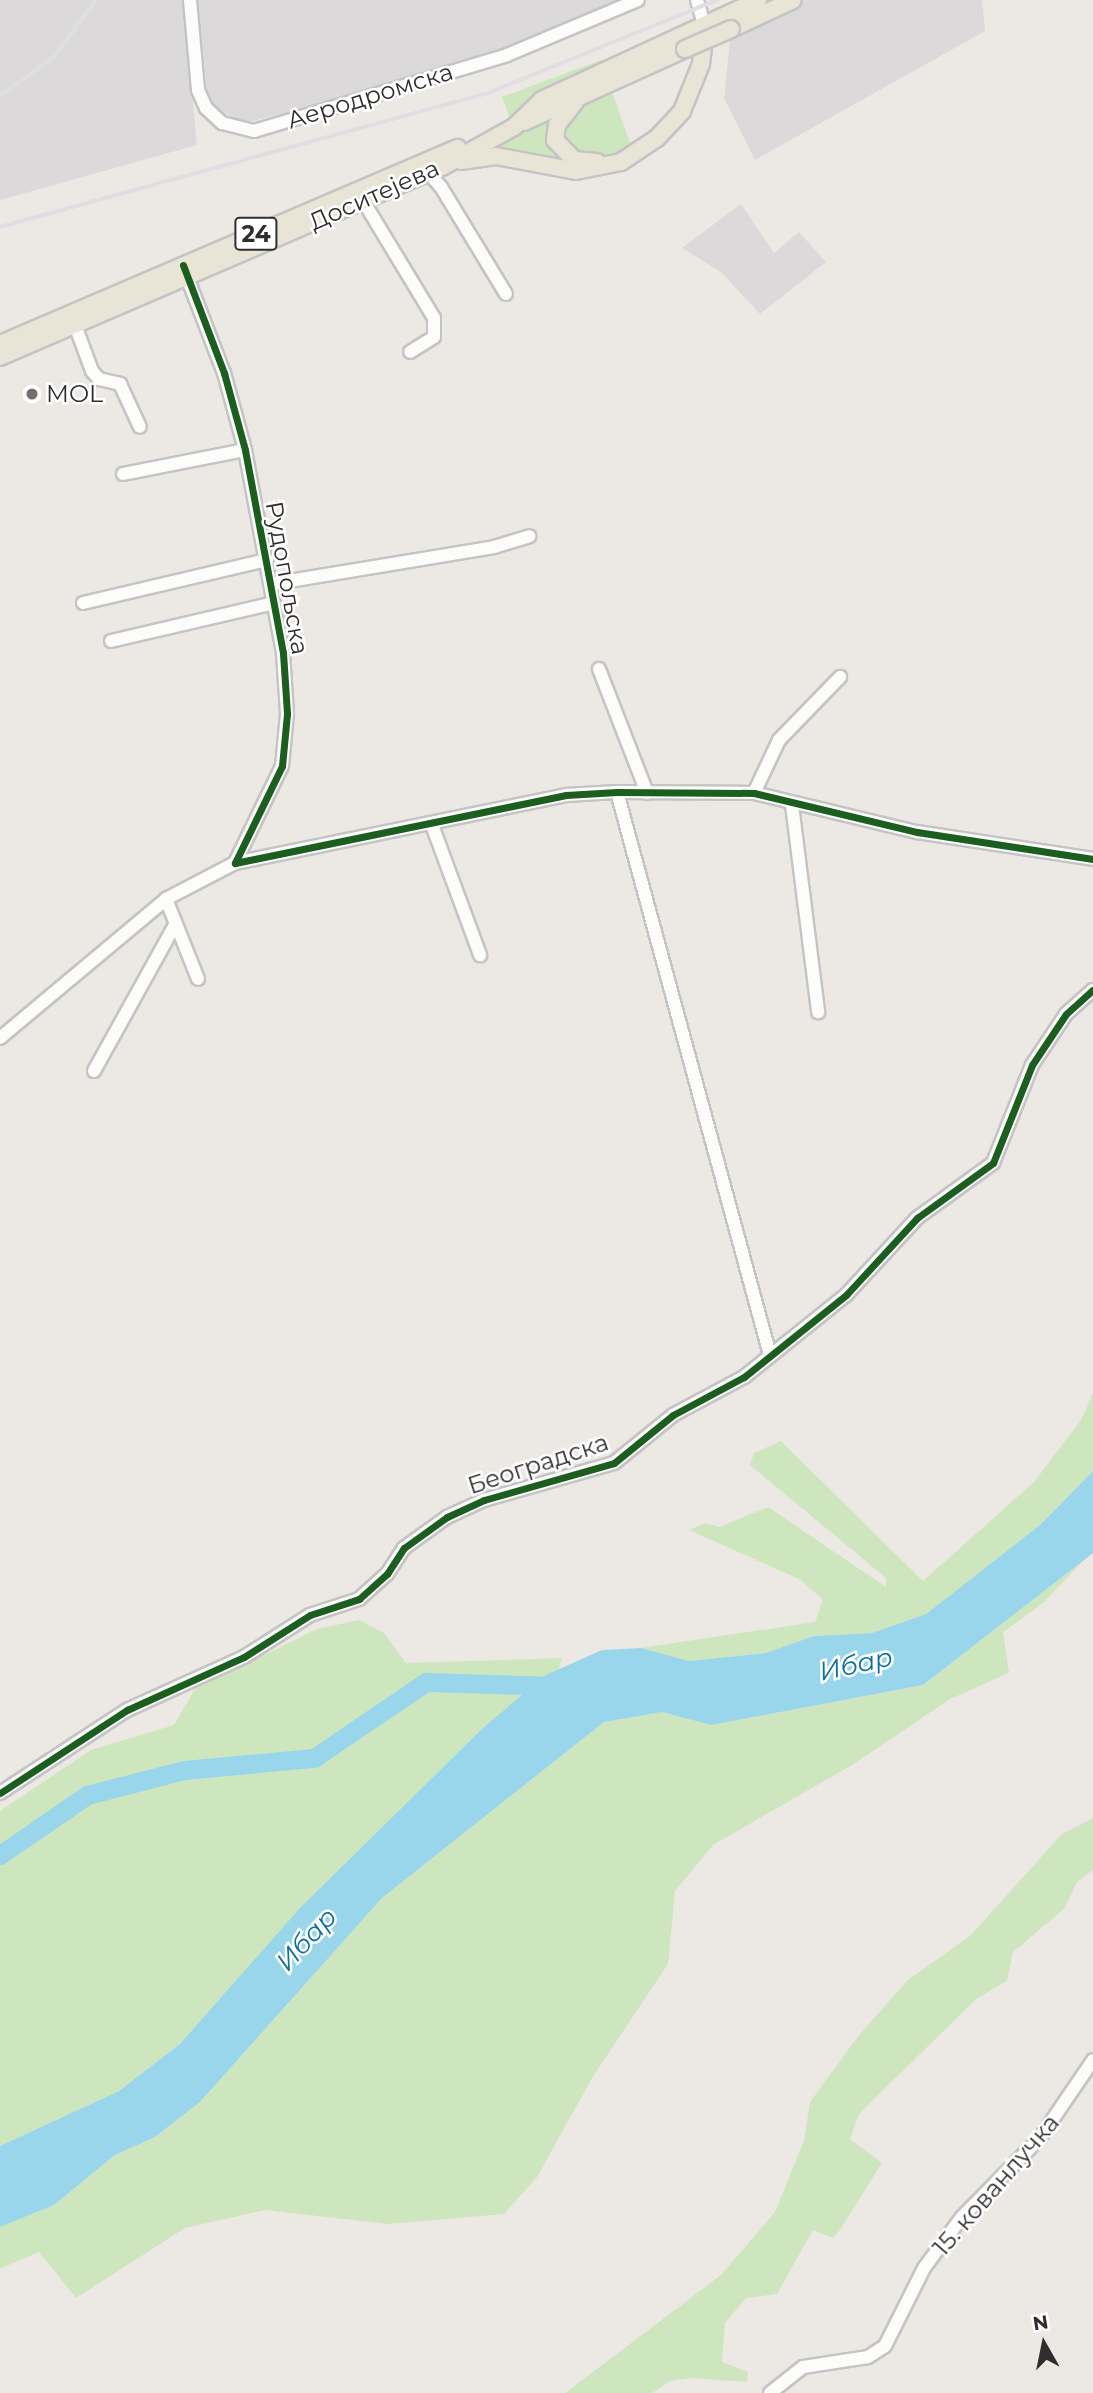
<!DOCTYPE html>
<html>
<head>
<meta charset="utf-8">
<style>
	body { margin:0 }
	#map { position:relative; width:1093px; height:2393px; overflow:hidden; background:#ece8e4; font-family:Montserrat,sans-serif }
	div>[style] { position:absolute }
	.industrial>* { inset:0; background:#dcd9db }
	.green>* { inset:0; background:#cee6be }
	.water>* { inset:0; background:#99d6ec }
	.river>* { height:19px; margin:-9.5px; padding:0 9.5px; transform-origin:9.5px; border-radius:9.5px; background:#99d6ec }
	.roads { filter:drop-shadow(2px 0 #c5c4c5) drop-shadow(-2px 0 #c5c4c5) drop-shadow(0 2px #c5c4c5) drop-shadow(0 -2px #c5c4c5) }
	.minor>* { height:12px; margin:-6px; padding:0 6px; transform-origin:6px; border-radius:6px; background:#fcfcfb }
	.major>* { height:16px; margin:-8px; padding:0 8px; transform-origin:8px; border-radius:8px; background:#e8e4d6 }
	.rail>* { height:3.5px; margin:-1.75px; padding:0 1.75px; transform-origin:1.75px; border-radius:1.75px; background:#dfdfe1 }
	.bridges { filter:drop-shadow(2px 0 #c6c5c4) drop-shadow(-2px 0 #c6c5c4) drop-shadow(0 2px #c6c5c4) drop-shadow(0 -2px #c6c5c4) }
	.major-bridge>* { height:16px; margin:-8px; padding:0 8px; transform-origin:8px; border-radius:8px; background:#e8e4d6 }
	.cycleway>* { height:7px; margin:-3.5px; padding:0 3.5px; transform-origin:3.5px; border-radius:3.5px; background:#1b5e20 }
	.dots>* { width:19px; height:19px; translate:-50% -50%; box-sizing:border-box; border:4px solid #fff; border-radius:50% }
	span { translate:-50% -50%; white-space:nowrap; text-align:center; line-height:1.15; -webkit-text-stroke:5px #fff; paint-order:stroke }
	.shield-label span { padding:2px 5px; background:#fff; border:2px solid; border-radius:5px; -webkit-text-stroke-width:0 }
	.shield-label { font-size:23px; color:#2e2e2e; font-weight:700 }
	.street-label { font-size:24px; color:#2e2e2e }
	.poi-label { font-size:24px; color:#2e2e2e }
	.left { translate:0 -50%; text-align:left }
	.water-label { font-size:26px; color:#0d6fa3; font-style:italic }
	.north { position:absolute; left:1009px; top:2309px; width:70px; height:70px; -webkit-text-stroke:5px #fff; paint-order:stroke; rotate:351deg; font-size:19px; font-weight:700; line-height:28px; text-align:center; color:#2e2e2e }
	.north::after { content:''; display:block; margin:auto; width:24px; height:32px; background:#2e2e2e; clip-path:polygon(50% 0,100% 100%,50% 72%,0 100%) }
</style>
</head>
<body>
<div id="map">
	<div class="industrial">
		<i style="clip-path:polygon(0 0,183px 0,197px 145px,0 200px)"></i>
		<i style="clip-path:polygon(198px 0,638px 0,507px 55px,241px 124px,208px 100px)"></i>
		<i style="clip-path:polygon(793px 0,982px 0,985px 31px,755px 160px,724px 98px,731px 29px)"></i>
		<i style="clip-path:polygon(741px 204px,774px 253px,799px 232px,826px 262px,760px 314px,721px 272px,682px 248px)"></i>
	</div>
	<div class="green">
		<i style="clip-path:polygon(601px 60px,633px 152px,595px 169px,481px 157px,513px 127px,502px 97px)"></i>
		<i style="clip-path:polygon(1093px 1393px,1093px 1471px,1040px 1525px,926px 1614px,872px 1633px,814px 1636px,766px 1653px,689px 1661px,641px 1648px,815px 1622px,823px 1600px,801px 1580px,689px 1530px,706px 1523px,719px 1527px,768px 1507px,886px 1587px,886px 1578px,750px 1465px,754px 1453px,781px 1441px,923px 1581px,1034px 1482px,1081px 1420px)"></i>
		<i style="clip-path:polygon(1085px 1559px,1043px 1603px,1003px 1632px,1009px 1673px,950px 1699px,852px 1765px,713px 1845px,675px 1891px,668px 1964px,592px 2078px,537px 2177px,504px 2214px,388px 2224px,265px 2210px,185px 2228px,76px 2298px,39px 2252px,0 2269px,0 2227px,54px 2205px,115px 2155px,155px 2137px,200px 2102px,382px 1898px,604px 1722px,662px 1712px,711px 1725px,923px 1685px)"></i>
		<i style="clip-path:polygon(359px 1620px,384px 1633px,406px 1663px,562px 1658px,559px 1669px,484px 1727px,417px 1795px,180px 2044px,119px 2091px,0 2146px,0 1811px,91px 1750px,174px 1725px,195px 1689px,317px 1629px)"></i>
		<i style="clip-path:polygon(1093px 1818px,1093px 1870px,1077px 1882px,1064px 1909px,1013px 1952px,1007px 1981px,976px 1999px,859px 2114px,850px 2139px,882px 2163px,840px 2230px,833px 2238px,813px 2230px,777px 2294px,746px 2298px,725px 2323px,722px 2362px,748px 2372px,747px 2382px,691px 2378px,670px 2381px,652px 2393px,565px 2393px,721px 2275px,775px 2212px,804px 2141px,810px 2102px,859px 2035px,908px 1980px,970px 1936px,1062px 1834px)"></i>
	</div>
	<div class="water">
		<i style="clip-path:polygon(1093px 1471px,1093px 1553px,923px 1685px,711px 1725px,662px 1712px,604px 1722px,382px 1898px,200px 2102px,155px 2137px,115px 2155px,54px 2205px,0 2227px,0 2146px,119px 2091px,180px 2044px,300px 1908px,484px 1727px,546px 1675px,602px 1650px,641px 1648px,689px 1661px,766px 1653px,814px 1636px,872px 1633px,926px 1614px,1040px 1525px)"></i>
	</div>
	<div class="river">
		<i style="left:0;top:1855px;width:106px;rotate:-34.6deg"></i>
		<i style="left:87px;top:1795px;width:100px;rotate:-14.5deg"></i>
		<i style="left:184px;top:1770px;width:131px;rotate:-5.3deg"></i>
		<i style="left:314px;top:1758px;width:135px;rotate:-34.2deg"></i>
		<i style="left:426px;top:1682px;width:133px;rotate:1.7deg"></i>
	</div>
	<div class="roads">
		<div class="minor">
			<i style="left:190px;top:0;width:90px;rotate:84.9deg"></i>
			<i style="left:198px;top:90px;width:20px;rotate:66deg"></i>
			<i style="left:206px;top:108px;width:22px;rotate:43deg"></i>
			<i style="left:222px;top:123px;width:33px;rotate:14deg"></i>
			<i style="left:254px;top:131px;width:264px;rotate:-16.7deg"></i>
			<i style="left:507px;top:55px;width:142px;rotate:-22.8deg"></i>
			<i style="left:697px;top:0;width:26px;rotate:74deg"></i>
			<i style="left:423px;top:167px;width:27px;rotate:48deg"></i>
			<i style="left:441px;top:187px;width:125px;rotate:58.7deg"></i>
			<i style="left:359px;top:194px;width:145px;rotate:58.8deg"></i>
			<i style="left:434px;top:318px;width:19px;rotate:90deg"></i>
			<i style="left:434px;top:337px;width:28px;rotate:148deg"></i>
			<i style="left:184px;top:269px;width:111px;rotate:69deg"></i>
			<i style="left:224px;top:373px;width:80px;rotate:74.7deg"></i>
			<i style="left:245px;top:450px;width:207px;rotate:79.4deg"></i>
			<i style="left:283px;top:653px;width:61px;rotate:86.2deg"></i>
			<i style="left:287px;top:714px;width:52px;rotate:95.5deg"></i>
			<i style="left:282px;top:766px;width:108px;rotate:115.9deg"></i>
			<i style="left:235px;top:863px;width:338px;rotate:-11.6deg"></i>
			<i style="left:566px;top:795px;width:51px;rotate:-3.4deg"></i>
			<i style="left:617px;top:792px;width:137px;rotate:0.4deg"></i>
			<i style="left:754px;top:793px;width:168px;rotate:13.5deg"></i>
			<i style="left:917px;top:832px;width:178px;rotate:8.7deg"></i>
			<i style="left:75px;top:325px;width:49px;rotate:69.7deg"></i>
			<i style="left:92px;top:371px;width:11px;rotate:49deg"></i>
			<i style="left:99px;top:379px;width:22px;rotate:13deg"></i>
			<i style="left:120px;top:384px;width:47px;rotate:65.1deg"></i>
			<i style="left:123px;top:474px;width:124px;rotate:-11.1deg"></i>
			<i style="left:271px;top:584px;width:226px;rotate:-9.4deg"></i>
			<i style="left:494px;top:547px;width:37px;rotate:-17deg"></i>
			<i style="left:83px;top:603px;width:189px;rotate:-13.2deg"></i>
			<i style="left:111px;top:641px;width:167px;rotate:-13.1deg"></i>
			<i style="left:599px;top:669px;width:133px;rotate:68.8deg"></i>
			<i style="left:617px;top:792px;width:583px;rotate:74.8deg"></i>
			<i style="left:754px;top:793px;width:59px;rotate:-64.7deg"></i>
			<i style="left:779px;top:740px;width:88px;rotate:-45.9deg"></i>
			<i style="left:792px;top:805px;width:209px;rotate:82.8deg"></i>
			<i style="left:432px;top:825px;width:139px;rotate:69.7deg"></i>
			<i style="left:166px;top:899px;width:86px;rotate:68.2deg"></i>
			<i style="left:0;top:1038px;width:217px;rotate:-39.9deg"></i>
			<i style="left:166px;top:899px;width:78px;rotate:-27.6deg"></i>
			<i style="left:94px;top:1071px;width:167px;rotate:-61deg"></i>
			<i style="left:0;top:1793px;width:152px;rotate:-33.2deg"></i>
			<i style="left:127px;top:1710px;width:128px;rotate:-24.4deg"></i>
			<i style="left:244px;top:1657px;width:78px;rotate:-32.5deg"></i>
			<i style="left:310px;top:1615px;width:52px;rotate:-18.1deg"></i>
			<i style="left:359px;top:1599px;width:38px;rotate:-42deg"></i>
			<i style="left:387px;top:1574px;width:31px;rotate:-57deg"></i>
			<i style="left:404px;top:1548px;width:53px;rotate:-35.8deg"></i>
			<i style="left:447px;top:1517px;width:41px;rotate:-24.7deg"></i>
			<i style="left:484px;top:1500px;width:135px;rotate:-15.9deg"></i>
			<i style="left:614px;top:1463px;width:76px;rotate:-39.1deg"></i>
			<i style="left:673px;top:1415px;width:81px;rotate:-28.2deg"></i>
			<i style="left:744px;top:1377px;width:131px;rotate:-38.8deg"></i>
			<i style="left:846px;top:1295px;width:105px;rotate:-47.3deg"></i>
			<i style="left:917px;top:1218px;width:94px;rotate:-35.9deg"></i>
			<i style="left:993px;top:1163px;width:105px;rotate:-68.3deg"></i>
			<i style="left:1032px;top:1065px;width:61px;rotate:-56.3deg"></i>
			<i style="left:1066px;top:1014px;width:36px;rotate:-42deg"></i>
			<i style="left:770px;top:2393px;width:42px;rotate:-38.2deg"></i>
			<i style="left:803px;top:2367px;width:66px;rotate:-8.7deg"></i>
			<i style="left:868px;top:2357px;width:20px;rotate:-33deg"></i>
			<i style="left:885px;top:2346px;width:87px;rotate:-63.4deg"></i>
			<i style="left:924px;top:2268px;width:64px;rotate:-53.3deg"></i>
			<i style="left:962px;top:2217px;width:111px;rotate:-45.4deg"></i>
			<i style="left:1040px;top:2138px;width:94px;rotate:-55.8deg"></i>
		</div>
		<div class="major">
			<i style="left:731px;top:29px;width:68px;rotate:-25.1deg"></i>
			<i style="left:575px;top:102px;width:29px;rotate:128deg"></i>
			<i style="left:557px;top:125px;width:15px;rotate:98deg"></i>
			<i style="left:555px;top:140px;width:28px;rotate:46deg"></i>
			<i style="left:574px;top:160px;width:23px;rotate:5deg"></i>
			<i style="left:524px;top:122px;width:177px;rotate:-24.4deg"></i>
			<i style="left:461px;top:161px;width:35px;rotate:-8deg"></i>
			<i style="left:496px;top:156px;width:81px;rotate:10.6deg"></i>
			<i style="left:576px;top:171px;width:46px;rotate:-11.3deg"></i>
			<i style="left:621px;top:162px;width:43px;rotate:-33.7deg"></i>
			<i style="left:657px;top:138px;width:37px;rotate:-47deg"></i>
			<i style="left:682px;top:111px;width:51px;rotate:-68deg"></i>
			<i style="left:701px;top:64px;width:33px;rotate:-83deg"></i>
			<i style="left:0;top:344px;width:498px;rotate:-23.2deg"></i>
			<i style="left:0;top:357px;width:481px;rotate:-23.3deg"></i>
			<i style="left:442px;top:167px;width:82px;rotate:-29.1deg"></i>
			<i style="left:514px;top:127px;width:39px;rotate:-44deg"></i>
			<i style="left:542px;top:100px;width:238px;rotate:-24.8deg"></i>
		</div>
	</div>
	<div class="rail">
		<i style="left:0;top:96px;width:67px;rotate:-35.8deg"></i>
		<i style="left:54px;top:57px;width:71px;rotate:-53.6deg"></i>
		<i style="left:0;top:227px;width:506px;rotate:-15.35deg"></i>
		<i style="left:488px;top:93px;width:247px;rotate:-22.1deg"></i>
	</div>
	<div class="bridges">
		<div class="major-bridge">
			<i style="left:685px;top:49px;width:50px;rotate:-23.5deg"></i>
		</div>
	</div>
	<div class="cycleway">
		<i style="left:183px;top:265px;width:116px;rotate:69.2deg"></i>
		<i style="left:224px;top:373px;width:80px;rotate:74.7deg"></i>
		<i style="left:245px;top:450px;width:207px;rotate:79.4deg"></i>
		<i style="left:283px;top:653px;width:61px;rotate:86.2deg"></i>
		<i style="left:287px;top:714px;width:52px;rotate:95.5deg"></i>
		<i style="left:282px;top:766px;width:108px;rotate:115.9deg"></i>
		<i style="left:235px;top:863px;width:338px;rotate:-11.6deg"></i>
		<i style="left:566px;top:795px;width:51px;rotate:-3.4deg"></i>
		<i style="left:617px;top:792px;width:137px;rotate:0.4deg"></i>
		<i style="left:754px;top:793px;width:168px;rotate:13.5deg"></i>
		<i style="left:917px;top:832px;width:178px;rotate:8.7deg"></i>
		<i style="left:0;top:1793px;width:152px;rotate:-33.2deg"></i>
		<i style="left:127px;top:1710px;width:128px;rotate:-24.4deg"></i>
		<i style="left:244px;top:1657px;width:78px;rotate:-32.5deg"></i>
		<i style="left:310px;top:1615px;width:52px;rotate:-18.1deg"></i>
		<i style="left:359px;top:1599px;width:38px;rotate:-42deg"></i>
		<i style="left:387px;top:1574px;width:31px;rotate:-57deg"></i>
		<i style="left:404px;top:1548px;width:53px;rotate:-35.8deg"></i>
		<i style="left:447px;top:1517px;width:41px;rotate:-24.7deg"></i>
		<i style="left:484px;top:1500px;width:135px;rotate:-15.9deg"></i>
		<i style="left:614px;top:1463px;width:76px;rotate:-39.1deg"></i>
		<i style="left:673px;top:1415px;width:81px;rotate:-28.2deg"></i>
		<i style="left:744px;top:1377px;width:131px;rotate:-38.8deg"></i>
		<i style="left:846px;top:1295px;width:105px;rotate:-47.3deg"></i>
		<i style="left:917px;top:1218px;width:94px;rotate:-35.9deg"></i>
		<i style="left:993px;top:1163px;width:105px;rotate:-68.3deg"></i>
		<i style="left:1032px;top:1065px;width:61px;rotate:-56.3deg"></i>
		<i style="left:1066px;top:1014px;width:36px;rotate:-42deg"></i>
	</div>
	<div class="dots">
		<i style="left:32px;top:394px;background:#706f6e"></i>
	</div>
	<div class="shield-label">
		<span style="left:256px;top:234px">24</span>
	</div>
	<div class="street-label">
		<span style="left:370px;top:96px;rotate:-17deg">Аеродромска</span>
		<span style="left:374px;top:195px;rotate:-24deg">Доситејева</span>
		<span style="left:287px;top:578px;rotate:80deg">Рудопољска</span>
		<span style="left:538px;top:1464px;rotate:-18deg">Београдска</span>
		<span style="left:996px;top:2185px;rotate:-49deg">15. кованлучка</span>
	</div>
	<div class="poi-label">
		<span class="left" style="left:46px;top:394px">MOL</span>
	</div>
	<div class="water-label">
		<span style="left:856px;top:1665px;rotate:-12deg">Ибар</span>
		<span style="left:307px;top:1940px;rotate:-47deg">Ибар</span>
	</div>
	<div class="north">N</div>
</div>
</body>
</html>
